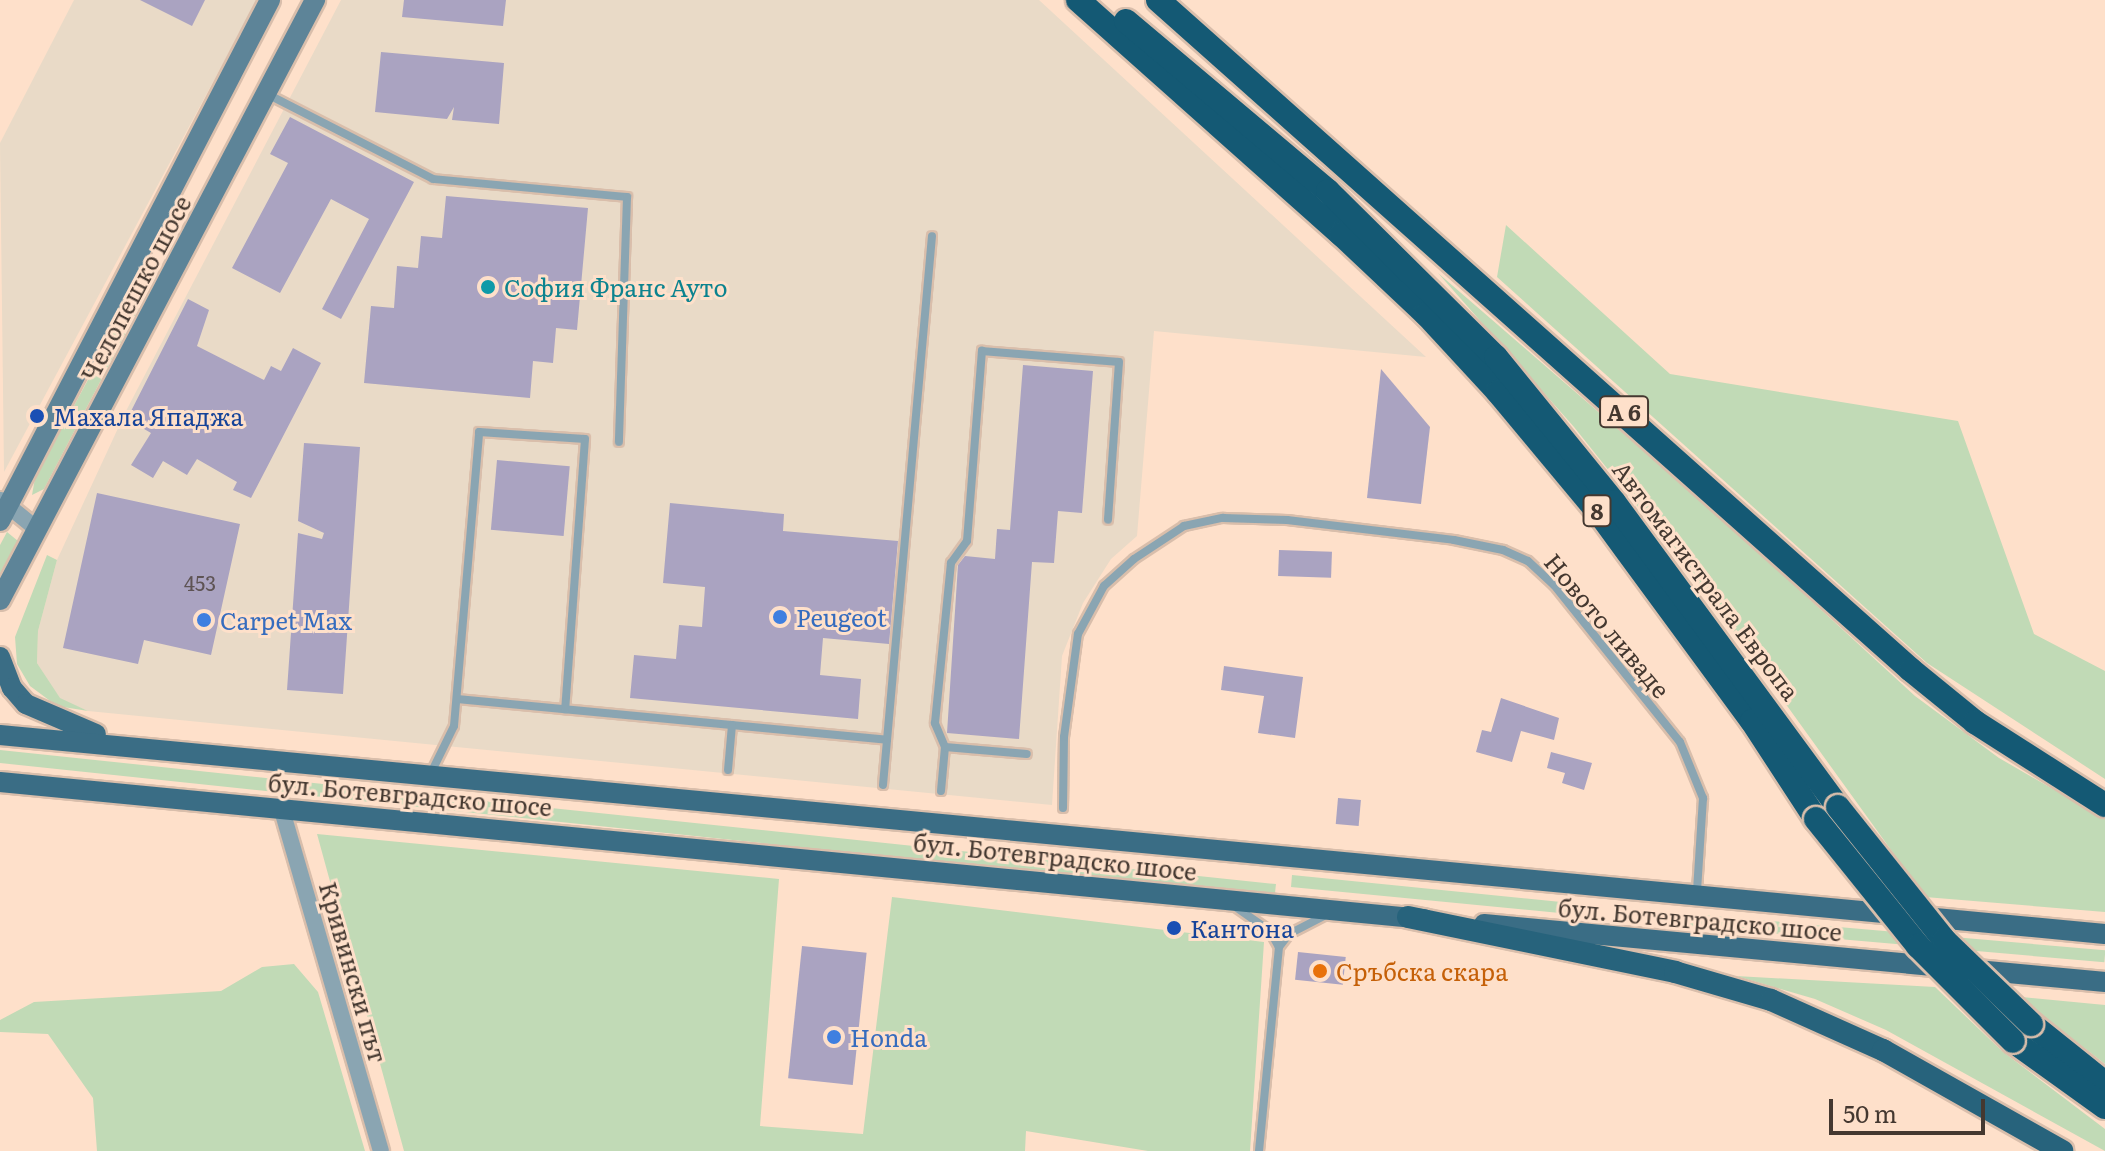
<!DOCTYPE html>
<html>
<head>
<meta charset="utf-8">
<style>
	body { margin:0 }
	#map { position:relative; width:2105px; height:1151px; overflow:hidden; background:#fee0ca; font-family:Literata,serif }
	div>[style] { position:absolute }
	.commercial>* { inset:0; background:#e9dac7 }
	.green>* { inset:0; background:#c1dab6; transform-origin:0 0 }
	.building>* { inset:0; background:#aaa3c1; transform-origin:0 0 }
	.roads { filter:drop-shadow(2px 0 #d9beab) drop-shadow(-2px 0 #d9beab) drop-shadow(0 2px #d9beab) drop-shadow(0 -2px #d9beab) }
	.service>* { height:8px; margin:-4px; padding:0 4px; transform-origin:4px; border-radius:4px; background:#8aa5b2 }
	.minor>* { height:16px; margin:-8px; padding:0 8px; transform-origin:8px; border-radius:8px; background:#8aa5b2 }
	.secondary>* { height:20px; margin:-10px; padding:0 10px; transform-origin:10px; border-radius:10px; background:#5d8498 }
	.primary>* { height:20px; margin:-10px; padding:0 10px; transform-origin:10px; border-radius:10px; background:#3a6d85 }
	.trunk>* { height:22px; margin:-11px; padding:0 11px; transform-origin:11px; border-radius:11px; background:#27637c }
	.motorway>* { height:24px; margin:-12px; padding:0 12px; transform-origin:12px; border-radius:12px; background:#145974 }
	.bridges { filter:drop-shadow(2px 0 #d9beab) drop-shadow(-2px 0 #d9beab) drop-shadow(0 2px #d9beab) drop-shadow(0 -2px #d9beab) }
	.motorway-bridge>* { height:24px; margin:-12px; padding:0 12px; transform-origin:12px; border-radius:12px; background:#145974 }
	.dots>* { width:22px; height:22px; translate:-50% -50%; box-sizing:border-box; border:4px solid #fee0ca; border-radius:50% }
	span { translate:-50% -50%; white-space:nowrap; text-align:center; line-height:1.15; -webkit-text-stroke:6px #fee0ca; paint-order:stroke }
	.number-label { font-size:20px; color:#5e5354 }
	.number-label span { -webkit-text-stroke-width:0 }
	.shield-label span { padding:2px 6px; background:#fee0ca; border:2px solid; border-radius:6px; -webkit-text-stroke-width:0 }
	.shield-label { font-size:22px; color:#443830; font-weight:700 }
	.culture-label { font-size:24px; color:#0d838f }
	.left { translate:0 -50%; text-align:left }
	.street-label { font-size:24px; color:#443830 }
	.transit-label { font-size:24px; color:#164399 }
	.shop-label { font-size:24px; color:#366cbe }
	.food-label { font-size:24px; color:#c56008 }
	.scale { position:absolute; left:1829px; top:1099px; width:156px; height:36px; box-sizing:border-box; border:4px solid #443830; border-top:0; padding-left:10px; font-size:24px; line-height:28px; white-space:nowrap; color:#443830; -webkit-text-stroke:6px #fee0ca; paint-order:stroke }
</style>
</head>
<body>
<div id="map">
	<div class="commercial">
		<i style="clip-path:polygon(74px 0,257px 0,4px 472px,0 143px)"></i>
		<i style="clip-path:polygon(341px 0,1039px 0,1426px 357px,1154px 331px,1137px 536px,1111px 559px,1083px 603px,1062px 656px,1052px 805px,88px 711px,60px 699px,37px 663px,38px 631px,57px 560px,126px 411px)"></i>
	</div>
	<div class="green">
		<i style="clip-path:polygon(1506px 225px,1670px 374px,1958px 421px,2034px 634px,2105px 671px,2105px 779px,1927px 663px,1497px 277px)"></i>
		<i style="clip-path:polygon(1438px 273px,1722px 519px,1915px 696px,1999px 758px,2105px 819px,2105px 912px,1925px 897px,1694px 577px,1574px 427px)"></i>
		<i style="clip-path:polygon(138px 287px,144px 288px,144px 298px,44px 489px,32px 495px,35px 478px)"></i>
		<i style="clip-path:polygon(7px 532px,18px 541px,0 573px,0 545px)"></i>
		<i style="clip-path:polygon(47px 555px,57px 560px,38px 631px,37px 663px,60px 698px,88px 711px,57px 706px,30px 686px,17px 664px,15px 637px)"></i>
		<i style="left:0;top:750px;width:1283px;height:13px;rotate:6deg"></i>
		<i style="clip-path:polygon(317px 834px,779px 879px,760px 1126px,863px 1134px,892px 897px,1264px 942px,1250px 1151px,1148px 1151px,1026px 1131px,1025px 1151px,404px 1151px)"></i>
		<i style="clip-path:polygon(1292px 875px,1571px 903px,1575px 907px,1570px 914px,1291px 887px)"></i>
		<i style="left:1679px;top:913px;width:428px;height:12px;rotate:5deg"></i>
		<i style="clip-path:polygon(294px 964px,318px 992px,365px 1151px,97px 1151px,93px 1098px,48px 1034px,0 1032px,0 1020px,34px 1002px,221px 991px,262px 967px)"></i>
		<i style="clip-path:polygon(1736px 976px,1935px 987px,2002px 1051px,2105px 1129px,2105px 1151px,1886px 1030px,1815px 999px)"></i>
		<i style="clip-path:polygon(2022px 997px,2105px 1005px,2105px 1064px,2042px 1015px)"></i>
	</div>
	<div class="building">
		<i style="clip-path:polygon(140px 0,205px 0,192px 26px)"></i>
		<i style="clip-path:polygon(404px 0,506px 0,503px 26px,402px 17px)"></i>
		<i style="clip-path:polygon(381px 52px,504px 63px,499px 124px,452px 120px,454px 107px,447px 119px,375px 112px)"></i>
		<i style="clip-path:polygon(290px 117px,414px 182px,341px 319px,322px 309px,369px 219px,331px 199px,280px 293px,232px 268px,288px 163px,270px 154px)"></i>
		<i style="clip-path:polygon(446px 196px,588px 208px,577px 330px,556px 328px,553px 363px,533px 361px,530px 398px,364px 383px,371px 306px,394px 308px,397px 266px,418px 268px,421px 236px,442px 238px)"></i>
		<i style="clip-path:polygon(188px 299px,209px 310px,197px 346px,264px 380px,271px 366px,281px 371px,293px 348px,321px 363px,251px 498px,233px 490px,237px 482px,197px 459px,187px 475px,163px 461px,153px 478px,131px 465px,151px 433px,127px 419px)"></i>
		<i style="clip-path:polygon(1023px 365px,1093px 371px,1082px 513px,1058px 511px,1054px 563px,1032px 562px,1019px 739px,947px 733px,958px 565px,965px 556px,995px 559px,997px 529px,1010px 530px)"></i>
		<i style="clip-path:polygon(1381px 369px,1430px 427px,1421px 504px,1367px 498px)"></i>
		<i style="clip-path:polygon(304px 443px,360px 447px,343px 694px,287px 690px,298px 533px,322px 539px,324px 533px,298px 521px)"></i>
		<i style="left:497px;top:460px;width:73px;height:70px;rotate:5deg"></i>
		<i style="clip-path:polygon(97px 493px,240px 524px,211px 655px,144px 640px,138px 664px,63px 648px)"></i>
		<i style="clip-path:polygon(670px 503px,784px 514px,783px 531px,898px 541px,889px 644px,823px 638px,820px 675px,861px 679px,858px 719px,630px 698px,634px 655px,676px 659px,679px 625px,702px 627px,705px 587px,663px 583px)"></i>
		<i style="left:1279px;top:550px;width:53px;height:26px;rotate:2deg"></i>
		<i style="clip-path:polygon(1224px 666px,1303px 677px,1295px 738px,1258px 733px,1264px 696px,1221px 690px)"></i>
		<i style="clip-path:polygon(1501px 698px,1559px 718px,1554px 740px,1521px 731px,1512px 762px,1476px 752px,1482px 730px,1491px 732px)"></i>
		<i style="clip-path:polygon(1551px 752px,1592px 763px,1584px 790px,1562px 783px,1565px 773px,1547px 768px)"></i>
		<i style="left:1338px;top:798px;width:23px;height:26px;rotate:5deg"></i>
		<i style="left:802px;top:946px;width:65px;height:133px;rotate:6deg"></i>
		<i style="left:1298px;top:952px;width:48px;height:28px;rotate:6deg"></i>
	</div>
	<div class="roads">
		<div class="service">
			<i style="left:267px;top:94px;width:186px;rotate:27.1deg"></i>
			<i style="left:433px;top:179px;width:195px;rotate:5.3deg"></i>
			<i style="left:627px;top:197px;width:245px;rotate:91.9deg"></i>
			<i style="left:457px;top:699px;width:432px;rotate:5.4deg"></i>
			<i style="left:945px;top:747px;width:26px;rotate:-113deg"></i>
			<i style="left:935px;top:723px;width:161px;rotate:-84.3deg"></i>
			<i style="left:951px;top:563px;width:27px;rotate:-54deg"></i>
			<i style="left:967px;top:541px;width:191px;rotate:-85.5deg"></i>
			<i style="left:982px;top:351px;width:137px;rotate:4.6deg"></i>
			<i style="left:1119px;top:362px;width:158px;rotate:94deg"></i>
			<i style="left:728px;top:770px;width:45px;rotate:-84.9deg"></i>
			<i style="left:431px;top:773px;width:52px;rotate:-63.9deg"></i>
			<i style="left:454px;top:726px;width:295px;rotate:-85.1deg"></i>
			<i style="left:479px;top:432px;width:106px;rotate:3.8deg"></i>
			<i style="left:585px;top:439px;width:271px;rotate:94.2deg"></i>
			<i style="left:883px;top:785px;width:551px;rotate:-84.9deg"></i>
			<i style="left:941px;top:791px;width:44px;rotate:-84.8deg"></i>
			<i style="left:945px;top:747px;width:82px;rotate:4.9deg"></i>
			<i style="left:1063px;top:808px;width:71px;rotate:-89.2deg"></i>
			<i style="left:1064px;top:737px;width:104px;rotate:-82.3deg"></i>
			<i style="left:1078px;top:634px;width:55px;rotate:-61.6deg"></i>
			<i style="left:1104px;top:586px;width:40px;rotate:-42deg"></i>
			<i style="left:1134px;top:559px;width:60px;rotate:-33.4deg"></i>
			<i style="left:1184px;top:526px;width:40px;rotate:-12deg"></i>
			<i style="left:1223px;top:518px;width:64px;rotate:1.8deg"></i>
			<i style="left:1287px;top:520px;width:168px;rotate:6.8deg"></i>
			<i style="left:1454px;top:540px;width:50px;rotate:11.5deg"></i>
			<i style="left:1503px;top:550px;width:27px;rotate:24deg"></i>
			<i style="left:1528px;top:561px;width:35px;rotate:43deg"></i>
			<i style="left:1554px;top:585px;width:201px;rotate:51.3deg"></i>
			<i style="left:1680px;top:742px;width:61px;rotate:67.7deg"></i>
			<i style="left:1703px;top:798px;width:94px;rotate:93.7deg"></i>
			<i style="left:1237px;top:908px;width:40px;rotate:34.9deg"></i>
			<i style="left:1270px;top:931px;width:18px;rotate:61deg"></i>
			<i style="left:1259px;top:1151px;width:205px;rotate:-84.4deg"></i>
			<i style="left:1279px;top:947px;width:16px;rotate:-52deg"></i>
			<i style="left:1289px;top:934px;width:42px;rotate:-27.2deg"></i>
		</div>
		<div class="minor">
			<i style="left:1px;top:500px;width:48px;rotate:39deg"></i>
			<i style="left:281px;top:807px;width:358px;rotate:73.8deg"></i>
		</div>
		<div class="secondary">
			<i style="left:0;top:521px;width:587px;rotate:-62.61deg"></i>
			<i style="left:0;top:600px;width:678px;rotate:-62.3deg"></i>
		</div>
		<div class="primary">
			<i style="left:0;top:657px;width:33px;rotate:69deg"></i>
			<i style="left:12px;top:688px;width:21px;rotate:49deg"></i>
			<i style="left:26px;top:704px;width:76px;rotate:23.2deg"></i>
			<i style="left:0;top:735px;width:2114px;rotate:5.4deg"></i>
			<i style="left:0;top:782px;width:1431px;rotate:5.5deg"></i>
			<i style="left:1484px;top:924px;width:624px;rotate:5.34deg"></i>
		</div>
		<div class="trunk">
			<i style="left:1408px;top:917px;width:273px;rotate:11.6deg"></i>
			<i style="left:1675px;top:972px;width:100px;rotate:16.3deg"></i>
			<i style="left:1771px;top:1000px;width:123px;rotate:24.1deg"></i>
			<i style="left:1883px;top:1050px;width:206px;rotate:29.4deg"></i>
		</div>
		<div class="motorway">
			<i style="left:1078px;top:0;width:352px;rotate:41.7deg"></i>
			<i style="left:1341px;top:234px;width:117px;rotate:43.3deg"></i>
			<i style="left:1426px;top:314px;width:106px;rotate:47.3deg"></i>
			<i style="left:1498px;top:392px;width:163px;rotate:50.2deg"></i>
			<i style="left:1602px;top:517px;width:253px;rotate:53.7deg"></i>
			<i style="left:1752px;top:721px;width:117px;rotate:56.9deg"></i>
			<i style="left:1158px;top:0;width:1008px;rotate:41.66deg"></i>
			<i style="left:1911px;top:670px;width:82px;rotate:39.1deg"></i>
			<i style="left:1975px;top:722px;width:154px;rotate:32.6deg"></i>
			<i style="left:1126px;top:21px;width:264px;rotate:40.1deg"></i>
			<i style="left:1328px;top:191px;width:236px;rotate:44.7deg"></i>
			<i style="left:1496px;top:357px;width:187px;rotate:50.9deg"></i>
			<i style="left:1614px;top:502px;width:378px;rotate:53.7deg"></i>
			<i style="left:2031px;top:1024px;width:95px;rotate:38.6deg"></i>
			<i style="left:2013px;top:1041px;width:113px;rotate:35.7deg"></i>
		</div>
	</div>
	<div class="bridges">
		<div class="motorway-bridge">
			<i style="left:1838px;top:807px;width:170px;rotate:51.4deg"></i>
			<i style="left:1944px;top:940px;width:121px;rotate:44deg"></i>
			<i style="left:1816px;top:819px;width:163px;rotate:51.2deg"></i>
			<i style="left:1918px;top:946px;width:134px;rotate:45deg"></i>
		</div>
	</div>
	<div class="dots">
		<i style="left:488px;top:287px;background:#0f9aa8"></i>
		<i style="left:37px;top:416px;background:#1a4fb4"></i>
		<i style="left:780px;top:617px;background:#3f7fe0"></i>
		<i style="left:204px;top:620px;background:#3f7fe0"></i>
		<i style="left:1174px;top:928px;background:#1a4fb4"></i>
		<i style="left:1320px;top:971px;background:#e8710a"></i>
		<i style="left:834px;top:1037px;background:#3f7fe0"></i>
	</div>
	<div class="number-label">
		<span style="left:200px;top:582px">453</span>
	</div>
	<div class="shield-label">
		<span style="left:1624px;top:412px">A 6</span>
		<span style="left:1597px;top:511px">8</span>
	</div>
	<div class="culture-label">
		<span class="left" style="left:504px;top:287px">София Франс Ауто</span>
	</div>
	<div class="street-label">
		<span style="left:135px;top:288px;rotate:-62deg">Челопешко шосе</span>
		<span style="left:1707px;top:580px;rotate:53deg">Автомагистрала Европа</span>
		<span style="left:1608px;top:625px;rotate:50deg">Новото ливаде</span>
		<span style="left:410px;top:794px;rotate:5deg">бул. Ботевградско шосе</span>
		<span style="left:1055px;top:856px;rotate:6deg">бул. Ботевградско шосе</span>
		<span style="left:1700px;top:919px;rotate:5deg">бул. Ботевградско шосе</span>
		<span style="left:354px;top:972px;rotate:74deg">Кривински път</span>
	</div>
	<div class="transit-label">
		<span class="left" style="left:53px;top:416px">Махала Япаджа</span>
		<span class="left" style="left:1190px;top:928px">Кантона</span>
	</div>
	<div class="shop-label">
		<span class="left" style="left:796px;top:617px">Peugeot</span>
		<span class="left" style="left:220px;top:620px">Carpet Max</span>
		<span class="left" style="left:850px;top:1037px">Honda</span>
	</div>
	<div class="food-label">
		<span class="left" style="left:1336px;top:971px">Сръбска скара</span>
	</div>
	<div class="scale">50 m</div>
</div>
</body>
</html>
